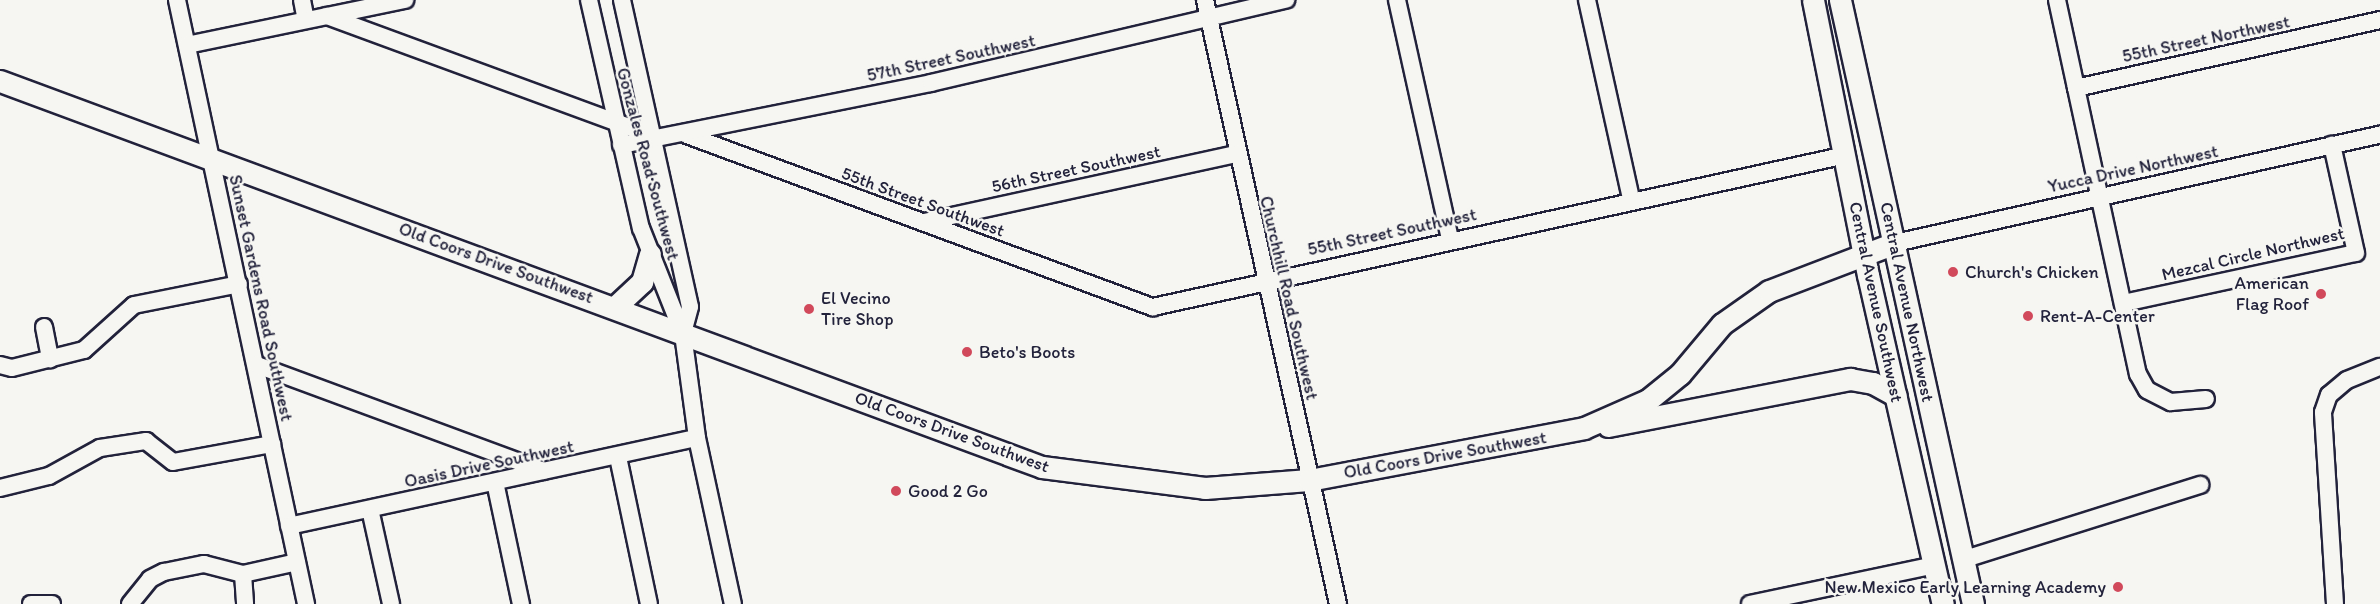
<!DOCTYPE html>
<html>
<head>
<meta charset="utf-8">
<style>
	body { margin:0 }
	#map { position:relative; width:2380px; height:604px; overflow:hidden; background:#f6f6f2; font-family:Itim,sans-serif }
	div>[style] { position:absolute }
	.roads { filter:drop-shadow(2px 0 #22223b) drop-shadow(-2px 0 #22223b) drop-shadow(0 2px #22223b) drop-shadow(0 -2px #22223b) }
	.minor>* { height:16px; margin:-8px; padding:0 8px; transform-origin:8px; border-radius:8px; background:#f6f6f2 }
	.major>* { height:21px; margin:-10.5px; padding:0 10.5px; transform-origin:10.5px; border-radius:10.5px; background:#f6f6f2 }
	.dots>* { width:16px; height:16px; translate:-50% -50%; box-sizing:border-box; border:3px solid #f6f6f2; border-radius:50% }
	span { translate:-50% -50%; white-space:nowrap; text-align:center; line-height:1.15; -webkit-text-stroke:5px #f6f6f2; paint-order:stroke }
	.street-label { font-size:18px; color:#22223b }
	.poi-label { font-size:18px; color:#22223b }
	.left { translate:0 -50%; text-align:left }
	.right { translate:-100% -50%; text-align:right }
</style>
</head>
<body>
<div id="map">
	<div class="roads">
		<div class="minor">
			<i style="left:177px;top:0;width:618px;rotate:77.94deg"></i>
			<i style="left:302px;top:0;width:20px;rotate:79deg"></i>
			<i style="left:589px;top:0;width:234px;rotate:77.2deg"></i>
			<i style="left:641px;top:228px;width:114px;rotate:68.4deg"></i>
			<i style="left:683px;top:334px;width:105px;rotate:82.3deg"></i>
			<i style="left:697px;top:438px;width:170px;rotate:77.8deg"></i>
			<i style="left:622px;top:0;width:314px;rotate:77.5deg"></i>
			<i style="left:690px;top:307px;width:28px;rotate:105deg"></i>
			<i style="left:1205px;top:0;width:618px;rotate:77.58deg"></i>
			<i style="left:1397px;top:0;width:246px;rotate:77.5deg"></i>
			<i style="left:1587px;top:0;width:204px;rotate:77.5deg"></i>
			<i style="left:2057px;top:0;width:383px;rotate:77.8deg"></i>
			<i style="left:2138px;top:374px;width:18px;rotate:61deg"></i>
			<i style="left:2147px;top:390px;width:27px;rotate:27deg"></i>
			<i style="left:2171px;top:402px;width:35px;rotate:-5deg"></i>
			<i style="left:327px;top:16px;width:344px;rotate:20.2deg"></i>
			<i style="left:187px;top:45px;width:223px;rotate:-11.7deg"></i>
			<i style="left:2076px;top:88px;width:312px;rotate:-12.6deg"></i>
			<i style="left:687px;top:135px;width:497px;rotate:20.3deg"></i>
			<i style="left:1153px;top:307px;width:709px;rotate:-12.37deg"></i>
			<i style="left:621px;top:145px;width:316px;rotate:-11.3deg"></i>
			<i style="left:931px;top:83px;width:365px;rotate:-13.2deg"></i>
			<i style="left:924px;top:222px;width:320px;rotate:-12.3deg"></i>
			<i style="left:1895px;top:243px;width:497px;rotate:-12.6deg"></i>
			<i style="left:2124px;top:303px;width:237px;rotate:-12.2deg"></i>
			<i style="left:2356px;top:253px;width:111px;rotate:-102.5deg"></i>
			<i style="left:44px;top:327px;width:33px;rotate:79deg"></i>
			<i style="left:0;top:365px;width:12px;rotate:14deg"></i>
			<i style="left:12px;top:368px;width:74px;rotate:-14deg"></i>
			<i style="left:84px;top:350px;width:67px;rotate:-42deg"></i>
			<i style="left:134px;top:305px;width:107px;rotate:-11.3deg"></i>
			<i style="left:257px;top:365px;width:305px;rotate:20.3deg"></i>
			<i style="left:618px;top:457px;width:150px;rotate:78.1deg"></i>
			<i style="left:495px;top:482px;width:125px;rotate:78deg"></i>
			<i style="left:0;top:488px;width:50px;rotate:-13.8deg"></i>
			<i style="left:49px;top:476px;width:58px;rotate:-28.8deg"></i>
			<i style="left:100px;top:448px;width:47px;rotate:-8.7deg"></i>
			<i style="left:146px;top:441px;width:34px;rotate:38deg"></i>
			<i style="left:173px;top:462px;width:101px;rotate:-10.3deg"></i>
			<i style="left:370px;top:509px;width:97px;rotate:77.5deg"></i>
			<i style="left:289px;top:526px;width:417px;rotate:-12.2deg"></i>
			<i style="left:1962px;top:560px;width:250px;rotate:-17.5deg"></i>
			<i style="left:243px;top:574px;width:30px;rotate:86deg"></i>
			<i style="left:31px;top:604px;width:21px"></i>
			<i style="left:130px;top:604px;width:32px;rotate:-51deg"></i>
			<i style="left:150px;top:579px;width:16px;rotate:-27deg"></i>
			<i style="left:164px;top:572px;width:41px;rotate:-11.3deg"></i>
			<i style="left:204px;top:564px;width:40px;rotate:14.4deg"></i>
			<i style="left:243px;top:574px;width:55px;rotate:-12.5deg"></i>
			<i style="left:1750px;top:604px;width:189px;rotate:-11.9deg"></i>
			<i style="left:2335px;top:604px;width:192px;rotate:-93.6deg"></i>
			<i style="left:2323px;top:412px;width:18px;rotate:-71deg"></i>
			<i style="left:2329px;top:395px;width:23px;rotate:-40deg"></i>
			<i style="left:2347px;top:380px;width:35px;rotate:-22deg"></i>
		</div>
		<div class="major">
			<i style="left:1813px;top:0;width:280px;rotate:78.7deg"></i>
			<i style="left:1868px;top:275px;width:337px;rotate:77.2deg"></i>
			<i style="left:1840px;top:0;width:618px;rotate:77.58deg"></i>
			<i style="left:0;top:81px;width:1111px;rotate:20.33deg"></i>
			<i style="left:1042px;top:467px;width:164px;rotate:7.3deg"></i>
			<i style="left:1205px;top:488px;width:104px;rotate:-4.4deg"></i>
			<i style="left:1309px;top:480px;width:280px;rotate:-10.7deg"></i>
			<i style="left:1584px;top:428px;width:70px;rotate:-23.6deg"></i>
			<i style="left:1648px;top:400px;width:41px;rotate:-39.1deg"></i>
			<i style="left:1680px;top:374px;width:65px;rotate:-50deg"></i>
			<i style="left:1722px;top:324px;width:57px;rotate:-35.1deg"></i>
			<i style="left:1769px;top:291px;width:135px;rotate:-20.9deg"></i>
			<i style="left:615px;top:307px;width:37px;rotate:-43deg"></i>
			<i style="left:642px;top:282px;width:29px;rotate:-74deg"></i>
			<i style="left:1608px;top:426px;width:247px;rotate:-11deg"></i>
			<i style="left:1850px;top:379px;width:23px;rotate:10deg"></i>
			<i style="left:1873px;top:383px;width:26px;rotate:29deg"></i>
		</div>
	</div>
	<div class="dots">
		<i style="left:1953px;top:272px;background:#d1495b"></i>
		<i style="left:2321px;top:294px;background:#d1495b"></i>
		<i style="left:809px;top:309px;background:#d1495b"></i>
		<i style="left:2028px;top:316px;background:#d1495b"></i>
		<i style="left:967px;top:352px;background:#d1495b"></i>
		<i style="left:896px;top:491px;background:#d1495b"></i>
		<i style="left:2118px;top:587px;background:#d1495b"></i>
	</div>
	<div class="street-label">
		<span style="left:2206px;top:39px;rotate:-12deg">55th Street Northwest</span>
		<span style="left:951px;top:58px;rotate:-12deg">57th Street Southwest</span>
		<span style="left:648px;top:164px;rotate:75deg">Gonzales Road Southwest</span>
		<span style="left:1076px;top:169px;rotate:-12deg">56th Street Southwest</span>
		<span style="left:2133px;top:169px;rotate:-12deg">Yucca Drive Northwest</span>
		<span style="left:923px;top:202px;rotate:20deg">55th Street Southwest</span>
		<span style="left:1392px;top:232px;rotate:-12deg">55th Street Southwest</span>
		<span style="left:2253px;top:254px;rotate:-13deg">Mezcal Circle Northwest</span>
		<span style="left:496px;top:263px;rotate:20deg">Old Coors Drive Southwest</span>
		<span style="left:261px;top:298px;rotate:78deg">Sunset Gardens Road Southwest</span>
		<span style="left:1289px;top:298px;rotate:77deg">Churchhill Road Southwest</span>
		<span style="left:1876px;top:302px;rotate:78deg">Central Avenue Southwest</span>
		<span style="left:1907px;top:302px;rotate:78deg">Central Avenue Northwest</span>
		<span style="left:952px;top:432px;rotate:20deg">Old Coors Drive Southwest</span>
		<span style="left:1445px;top:455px;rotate:-10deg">Old Coors Drive Southwest</span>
		<span style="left:489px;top:464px;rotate:-12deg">Oasis Drive Southwest</span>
	</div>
	<div class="poi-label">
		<span class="left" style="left:1965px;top:272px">Church's Chicken</span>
		<span class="right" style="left:2309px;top:294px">American<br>Flag Roof</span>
		<span class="left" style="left:821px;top:309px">El Vecino<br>Tire Shop</span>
		<span class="left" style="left:2040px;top:316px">Rent-A-Center</span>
		<span class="left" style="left:979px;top:352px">Beto's Boots</span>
		<span class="left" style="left:908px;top:491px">Good 2 Go</span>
		<span class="right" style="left:2106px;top:587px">New Mexico Early Learning Academy</span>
	</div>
</div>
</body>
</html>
